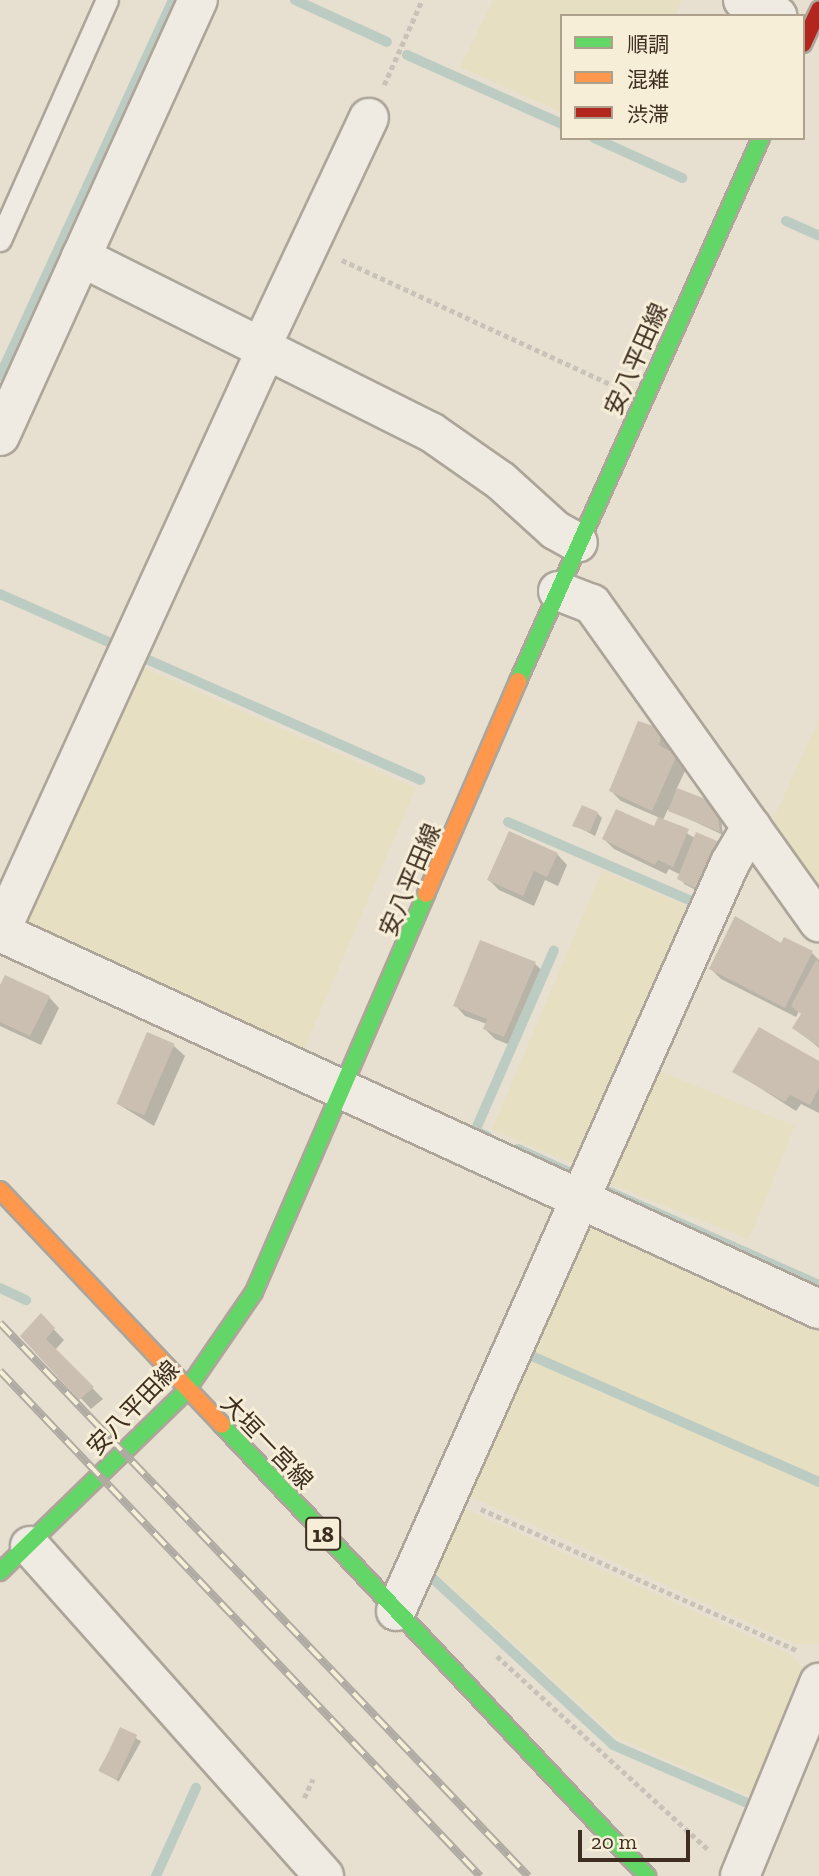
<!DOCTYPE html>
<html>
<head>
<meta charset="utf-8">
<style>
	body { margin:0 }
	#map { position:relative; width:819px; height:1876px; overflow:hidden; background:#e7e0d1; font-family:"Zilla Slab","Noto Sans JP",serif }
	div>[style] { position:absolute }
	.farmland>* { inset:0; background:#e6dfc2; transform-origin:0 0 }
	.shadow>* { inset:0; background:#0003; transform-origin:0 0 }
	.stream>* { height:10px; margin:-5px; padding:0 5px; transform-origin:5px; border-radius:5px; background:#bcccc2 }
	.building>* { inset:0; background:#cbbfb2; transform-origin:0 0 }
	.path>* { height:4.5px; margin-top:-2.25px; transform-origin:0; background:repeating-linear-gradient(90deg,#c8c2b9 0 5px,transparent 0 8.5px) }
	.roads { filter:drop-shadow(2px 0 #ada599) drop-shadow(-2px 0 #ada599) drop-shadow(0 2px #ada599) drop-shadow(0 -2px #ada599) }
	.lane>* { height:21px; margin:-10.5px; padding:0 10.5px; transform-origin:10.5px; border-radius:10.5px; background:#efebe3 }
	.street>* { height:38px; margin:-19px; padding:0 19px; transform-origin:19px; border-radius:19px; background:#efebe3 }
	.fast>* { height:16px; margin:-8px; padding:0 8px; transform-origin:8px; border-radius:8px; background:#63d668 }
	.slow>* { height:16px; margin:-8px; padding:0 8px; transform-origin:8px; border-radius:8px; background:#ff974d }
	.jam>* { height:16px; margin:-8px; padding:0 8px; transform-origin:8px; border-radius:8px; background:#b3261e }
	.rail>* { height:8px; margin-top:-4px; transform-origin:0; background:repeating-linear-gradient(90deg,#f7eed8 0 16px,#afaaa2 0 32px); box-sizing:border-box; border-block:2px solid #afaaa2 }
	span { translate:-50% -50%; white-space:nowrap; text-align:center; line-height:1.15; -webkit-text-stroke:6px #f7eed8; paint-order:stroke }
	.shield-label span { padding:2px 5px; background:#f7eed8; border:2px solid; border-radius:5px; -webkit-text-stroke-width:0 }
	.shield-label { font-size:23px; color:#3d2e20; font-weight:700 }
	.street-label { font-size:24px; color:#3d2e20 }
	.legend { position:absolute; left:560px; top:14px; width:245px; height:126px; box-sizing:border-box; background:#f7eed8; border:2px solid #ada18e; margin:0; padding:9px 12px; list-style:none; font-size:21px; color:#3d2e20 }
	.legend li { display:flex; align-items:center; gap:14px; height:35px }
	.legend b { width:35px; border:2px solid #ada18e }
	.scale { position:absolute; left:578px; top:1830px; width:112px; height:32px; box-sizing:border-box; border:4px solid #3d2e20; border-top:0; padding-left:9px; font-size:21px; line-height:24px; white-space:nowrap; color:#3d2e20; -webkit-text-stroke:5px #f7eed8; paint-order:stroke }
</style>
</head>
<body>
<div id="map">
	<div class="farmland">
		<i style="clip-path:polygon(493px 0,682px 0,675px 16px,562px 16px,562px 113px,460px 67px)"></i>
		<i style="clip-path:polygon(138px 665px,416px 788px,301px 1056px,28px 934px,21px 920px)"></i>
		<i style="clip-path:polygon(819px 719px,819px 891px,770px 826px)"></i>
		<i style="left:602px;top:870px;width:105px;height:282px;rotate:23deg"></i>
		<i style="left:657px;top:1070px;width:149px;height:123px;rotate:22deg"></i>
		<i style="clip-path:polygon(580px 1220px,819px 1322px,819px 1644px,795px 1644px,456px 1490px)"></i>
		<i style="clip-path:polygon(450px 1502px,790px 1654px,811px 1676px,757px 1799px,616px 1737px,428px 1566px)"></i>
	</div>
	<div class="shadow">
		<i style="clip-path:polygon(662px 731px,672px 741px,670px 753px,687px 767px,676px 790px,720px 809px,723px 835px,668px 809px,663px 820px,695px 838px,702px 893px,684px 884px,681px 875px,669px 869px,666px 874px,614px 849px,604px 839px,655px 828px,660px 818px,621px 801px,611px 791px)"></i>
		<i style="clip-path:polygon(597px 813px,602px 818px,595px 836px,574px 825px)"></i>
		<i style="clip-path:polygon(557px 854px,567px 865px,558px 886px,545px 880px,534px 906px,499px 890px,489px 880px)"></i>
		<i style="clip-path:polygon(481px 942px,535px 964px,546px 974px,515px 1047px,495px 1039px,485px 1029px,487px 1024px,465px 1016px,455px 1005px)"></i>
		<i style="clip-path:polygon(781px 945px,812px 953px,819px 960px,819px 1048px,794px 1027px,803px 1015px,799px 1011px,796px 1017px,721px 979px,711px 969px)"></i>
		<i style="clip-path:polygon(0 989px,49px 997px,59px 1008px,41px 1045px,0 1026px)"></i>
		<i style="clip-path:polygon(174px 1046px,185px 1056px,154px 1126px,118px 1104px)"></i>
		<i style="clip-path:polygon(819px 1063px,819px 1113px,801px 1104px,796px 1111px,735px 1072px)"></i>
		<i style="clip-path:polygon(41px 1316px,64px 1340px,55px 1350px,103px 1399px,91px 1409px,23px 1336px)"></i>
		<i style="left:121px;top:1730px;width:23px;height:46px;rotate:29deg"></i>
	</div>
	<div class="stream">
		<i style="left:295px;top:0;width:101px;rotate:24.5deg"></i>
		<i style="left:407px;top:55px;width:170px;rotate:24deg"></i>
		<i style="left:594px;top:138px;width:97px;rotate:24.4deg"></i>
		<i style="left:786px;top:221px;width:36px;rotate:24deg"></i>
		<i style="left:0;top:376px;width:414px;rotate:-65.3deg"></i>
		<i style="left:0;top:594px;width:126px;rotate:23.9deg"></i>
		<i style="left:144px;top:658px;width:302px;rotate:23.8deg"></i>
		<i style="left:508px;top:822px;width:207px;rotate:23.3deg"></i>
		<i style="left:487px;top:1136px;width:13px;rotate:-157deg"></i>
		<i style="left:475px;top:1131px;width:197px;rotate:-66.4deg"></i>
		<i style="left:518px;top:1149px;width:60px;rotate:24.4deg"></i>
		<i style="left:610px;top:1192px;width:229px;rotate:24deg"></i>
		<i style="left:0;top:1288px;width:29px;rotate:25deg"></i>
		<i style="left:525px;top:1353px;width:321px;rotate:23.7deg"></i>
		<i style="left:428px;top:1574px;width:252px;rotate:42.7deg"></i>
		<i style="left:613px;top:1745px;width:144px;rotate:23.4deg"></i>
		<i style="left:156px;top:1876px;width:97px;rotate:-65.6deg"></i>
	</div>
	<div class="building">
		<i style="clip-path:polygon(638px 721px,663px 729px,659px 745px,677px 755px,652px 811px,609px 791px)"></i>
		<i style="clip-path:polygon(677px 788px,716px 803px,720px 832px,668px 811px)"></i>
		<i style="clip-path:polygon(582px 805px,598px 812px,590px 832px,572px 826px)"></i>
		<i style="clip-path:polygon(616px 809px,654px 826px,658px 817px,689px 829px,673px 867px,658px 860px,655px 865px,602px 839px)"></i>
		<i style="clip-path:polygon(509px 831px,558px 853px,547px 877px,534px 871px,523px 896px,487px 880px)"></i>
		<i style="clip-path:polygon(696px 832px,724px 844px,697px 889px,677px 879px)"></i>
		<i style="clip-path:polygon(735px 916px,781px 943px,784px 937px,813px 951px,785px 1008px,709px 969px)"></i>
		<i style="clip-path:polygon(480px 940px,536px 962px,504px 1037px,483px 1029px,487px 1019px,453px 1006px)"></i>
		<i style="clip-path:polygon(816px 960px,819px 962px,819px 1047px,792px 1028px,801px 1014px,791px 1006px)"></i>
		<i style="clip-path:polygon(5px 975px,50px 996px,30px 1036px,0 1022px,0 985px)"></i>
		<i style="clip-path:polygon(759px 1027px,819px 1061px,819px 1088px,810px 1105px,790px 1095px,785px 1102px,732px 1072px)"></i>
		<i style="left:147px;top:1032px;width:30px;height:78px;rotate:23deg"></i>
		<i style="clip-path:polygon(41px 1313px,55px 1328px,46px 1339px,94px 1387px,79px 1400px,20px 1336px)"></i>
		<i style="left:120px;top:1727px;width:19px;height:49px;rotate:25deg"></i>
	</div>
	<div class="path">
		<i style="left:384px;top:85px;width:93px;rotate:-65.9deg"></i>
		<i style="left:342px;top:260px;width:295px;rotate:24.8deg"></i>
		<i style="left:481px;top:1509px;width:348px;rotate:24.1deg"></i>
		<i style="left:497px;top:1656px;width:289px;rotate:42.5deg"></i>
		<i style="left:304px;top:1798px;width:21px;rotate:-65deg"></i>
	</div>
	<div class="roads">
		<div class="lane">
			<i style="left:0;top:240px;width:263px;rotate:-66deg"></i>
		</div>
		<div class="street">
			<i style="left:743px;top:0;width:38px;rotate:25deg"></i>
			<i style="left:81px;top:257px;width:391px;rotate:26.6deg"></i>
			<i style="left:431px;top:432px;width:85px;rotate:35deg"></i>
			<i style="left:501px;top:481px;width:73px;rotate:42.2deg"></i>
			<i style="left:555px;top:530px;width:26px;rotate:29deg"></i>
			<i style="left:262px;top:345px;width:251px;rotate:-64.8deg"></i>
			<i style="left:265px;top:352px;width:638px;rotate:114.56deg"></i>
			<i style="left:0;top:932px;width:902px;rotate:24.72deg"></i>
			<i style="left:0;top:436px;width:479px;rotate:-65.6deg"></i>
			<i style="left:558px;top:591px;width:36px;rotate:21deg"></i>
			<i style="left:592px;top:604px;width:391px;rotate:54.5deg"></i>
			<i style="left:30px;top:1546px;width:442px;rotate:48.3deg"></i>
			<i style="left:396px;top:1611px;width:819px;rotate:-65.94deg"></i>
			<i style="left:730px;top:863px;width:42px;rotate:-59.7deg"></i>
			<i style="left:740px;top:1876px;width:209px;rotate:-67.7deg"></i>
		</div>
		<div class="fast">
			<i style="left:518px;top:681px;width:595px;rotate:-65.89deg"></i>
			<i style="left:222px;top:1425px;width:620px;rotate:46.7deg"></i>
			<i style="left:0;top:1572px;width:260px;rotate:-44.2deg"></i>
			<i style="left:186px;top:1391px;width:120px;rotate:-55.5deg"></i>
			<i style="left:254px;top:1292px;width:434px;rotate:-66.6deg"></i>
		</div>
		<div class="slow">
			<i style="left:426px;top:894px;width:232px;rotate:-66.6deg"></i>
			<i style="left:0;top:1190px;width:323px;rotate:46.6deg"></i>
		</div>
		<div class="jam">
			<i style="left:803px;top:44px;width:38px;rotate:-65deg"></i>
		</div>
	</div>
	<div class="rail">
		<i style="left:0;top:1323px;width:765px;rotate:46.32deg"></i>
		<i style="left:0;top:1371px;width:697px;rotate:46.45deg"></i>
	</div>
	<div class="shield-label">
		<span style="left:323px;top:1534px">18</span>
	</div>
	<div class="street-label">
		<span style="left:636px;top:359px;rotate:-66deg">安八平田線</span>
		<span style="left:410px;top:880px;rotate:-67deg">安八平田線</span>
		<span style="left:133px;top:1408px;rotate:-46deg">安八平田線</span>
		<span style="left:267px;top:1442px;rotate:46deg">大垣一宮線</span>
	</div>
	<ul class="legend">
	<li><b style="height:9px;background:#63d668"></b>順調</li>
	<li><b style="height:9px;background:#ff974d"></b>混雑</li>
	<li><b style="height:9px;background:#b3261e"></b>渋滞</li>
	</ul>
	<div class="scale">20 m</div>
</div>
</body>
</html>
